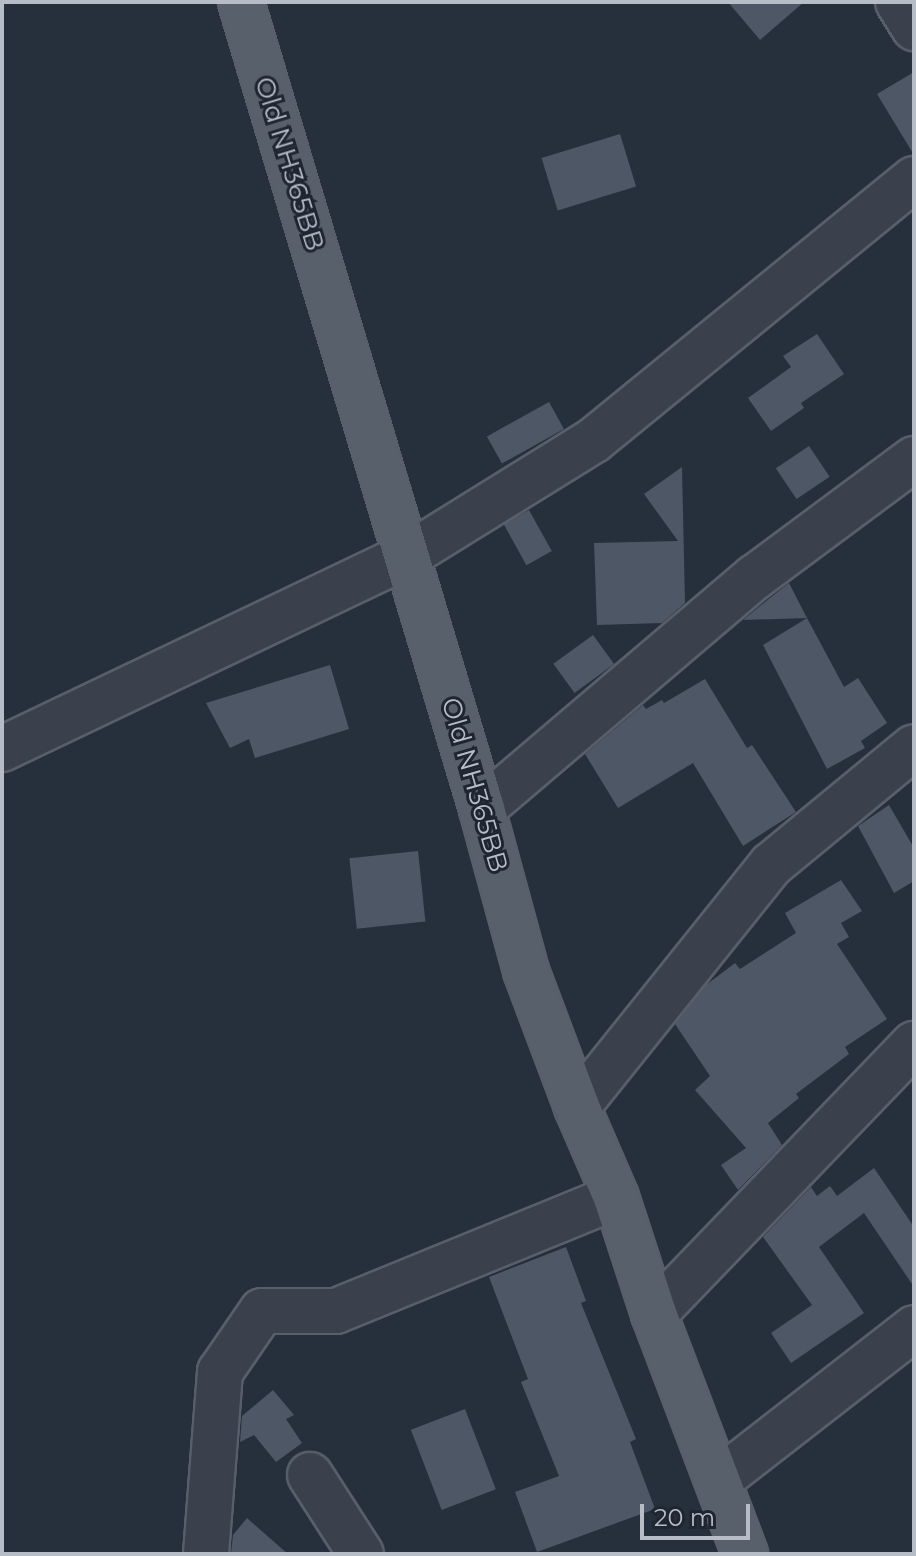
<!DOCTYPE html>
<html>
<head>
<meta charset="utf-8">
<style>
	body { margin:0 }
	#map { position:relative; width:916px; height:1556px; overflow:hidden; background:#26303c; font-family:Montserrat,sans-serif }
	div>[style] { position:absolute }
	.building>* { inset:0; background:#4d5765; transform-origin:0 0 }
	.roads { filter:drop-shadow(2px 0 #585f6a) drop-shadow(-2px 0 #585f6a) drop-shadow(0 2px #585f6a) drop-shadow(0 -2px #585f6a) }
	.minor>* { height:44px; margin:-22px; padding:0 22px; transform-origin:22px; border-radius:22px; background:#3a414c }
	.primary>* { height:44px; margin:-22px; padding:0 22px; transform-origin:22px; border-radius:22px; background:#58606c }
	span { translate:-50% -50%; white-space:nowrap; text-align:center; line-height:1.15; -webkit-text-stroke:6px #1f2631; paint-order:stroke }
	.street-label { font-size:26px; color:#b6bdc7 }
	.frame { position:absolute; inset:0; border:4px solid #b6bdc7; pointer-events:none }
	.scale { position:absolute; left:640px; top:1504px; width:110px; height:36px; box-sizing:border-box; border:4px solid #b6bdc7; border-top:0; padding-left:10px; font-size:24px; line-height:28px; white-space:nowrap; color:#b6bdc7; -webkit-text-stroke:6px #1f2631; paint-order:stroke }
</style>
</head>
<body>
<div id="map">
	<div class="building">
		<i style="clip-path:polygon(728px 2px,804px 2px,760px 40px)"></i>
		<i style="clip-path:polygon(914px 72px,914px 155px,877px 94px)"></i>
		<i style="left:620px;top:134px;width:55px;height:82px;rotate:73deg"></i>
		<i style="clip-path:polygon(817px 334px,844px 374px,801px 403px,804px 408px,771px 431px,748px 398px,791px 367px,783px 356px)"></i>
		<i style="left:549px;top:402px;width:31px;height:71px;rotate:61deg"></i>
		<i style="left:809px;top:446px;width:37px;height:40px;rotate:56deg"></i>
		<i style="clip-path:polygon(682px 467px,685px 603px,662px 623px,597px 625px,594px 543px,678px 541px,644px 494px)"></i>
		<i style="left:529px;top:510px;width:47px;height:29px;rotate:61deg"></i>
		<i style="clip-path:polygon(789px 583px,807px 618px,743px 620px,771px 597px)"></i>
		<i style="clip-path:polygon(807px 618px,844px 687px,858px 678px,887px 723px,861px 741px,865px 748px,827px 769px,763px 645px)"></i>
		<i style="left:593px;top:635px;width:36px;height:49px;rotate:54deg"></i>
		<i style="clip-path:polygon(330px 665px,349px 729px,255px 758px,249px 739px,230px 748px,206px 703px)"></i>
		<i style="clip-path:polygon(705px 679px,747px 748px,752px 745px,796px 812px,743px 846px,693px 763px,618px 808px,585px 754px,643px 705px,646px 709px,662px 700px,664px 703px)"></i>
		<i style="clip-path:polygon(889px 805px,914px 848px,914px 881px,894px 893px,858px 826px)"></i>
		<i style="left:418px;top:851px;width:71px;height:69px;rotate:84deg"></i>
		<i style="clip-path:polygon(841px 880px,862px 911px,841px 923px,849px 937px,837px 944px,887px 1019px,845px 1047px,849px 1054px,796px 1094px,799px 1098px,768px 1123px,782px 1145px,738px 1190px,721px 1165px,746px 1148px,695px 1090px,710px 1076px,675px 1024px,706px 985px,735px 963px,740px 969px,796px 933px,785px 913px)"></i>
		<i style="clip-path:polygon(874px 1168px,914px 1227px,914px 1287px,864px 1213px,819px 1247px,864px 1313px,791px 1363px,771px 1333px,812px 1305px,763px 1237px,811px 1187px,817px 1196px,830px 1186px,837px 1196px)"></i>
		<i style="clip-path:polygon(566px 1247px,586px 1301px,581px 1303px,636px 1439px,630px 1442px,655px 1509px,537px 1552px,515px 1492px,559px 1476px,521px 1382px,528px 1379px,489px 1277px)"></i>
		<i style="clip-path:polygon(273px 1390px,294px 1415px,286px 1419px,302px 1443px,276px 1462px,254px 1435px,240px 1442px,242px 1416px)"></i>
		<i style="left:465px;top:1409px;width:86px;height:58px;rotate:69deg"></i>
		<i style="clip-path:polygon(247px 1518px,288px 1554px,231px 1554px,233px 1535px)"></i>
	</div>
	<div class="roads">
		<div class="minor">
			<i style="left:898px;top:2px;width:31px;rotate:58deg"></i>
			<i style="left:2px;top:749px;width:449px;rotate:-25.5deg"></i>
			<i style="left:407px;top:556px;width:220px;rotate:-31.8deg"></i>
			<i style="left:594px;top:440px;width:413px;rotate:-39.2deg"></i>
			<i style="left:482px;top:809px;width:358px;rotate:-40.4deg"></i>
			<i style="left:755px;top:577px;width:198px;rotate:-36.6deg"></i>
			<i style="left:577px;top:1107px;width:310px;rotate:-51.3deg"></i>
			<i style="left:771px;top:865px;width:185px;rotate:-39.5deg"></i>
			<i style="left:654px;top:1314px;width:375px;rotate:-46.1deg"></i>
			<i style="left:310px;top:1475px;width:94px;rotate:57.2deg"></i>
			<i style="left:719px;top:1480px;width:247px;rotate:-37.9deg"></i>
			<i style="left:206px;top:1554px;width:183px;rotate:-85.6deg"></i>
			<i style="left:220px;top:1372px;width:74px;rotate:-55.5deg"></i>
			<i style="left:262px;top:1311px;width:74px"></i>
			<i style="left:336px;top:1311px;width:302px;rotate:-22.2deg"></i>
		</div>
		<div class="primary">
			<i style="left:241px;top:2px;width:842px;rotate:73.37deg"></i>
			<i style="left:482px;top:809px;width:168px;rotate:74.8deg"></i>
			<i style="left:526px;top:971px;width:145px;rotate:69.4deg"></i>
			<i style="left:577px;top:1107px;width:98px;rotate:66.6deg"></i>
			<i style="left:616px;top:1197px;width:123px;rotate:72deg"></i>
			<i style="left:654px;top:1314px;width:257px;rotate:69.2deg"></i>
		</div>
	</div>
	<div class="street-label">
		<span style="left:289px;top:164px;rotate:73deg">Old NH365BB</span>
		<span style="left:474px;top:785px;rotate:74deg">Old NH365BB</span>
	</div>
	<div class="frame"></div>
	<div class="scale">20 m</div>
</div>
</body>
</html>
